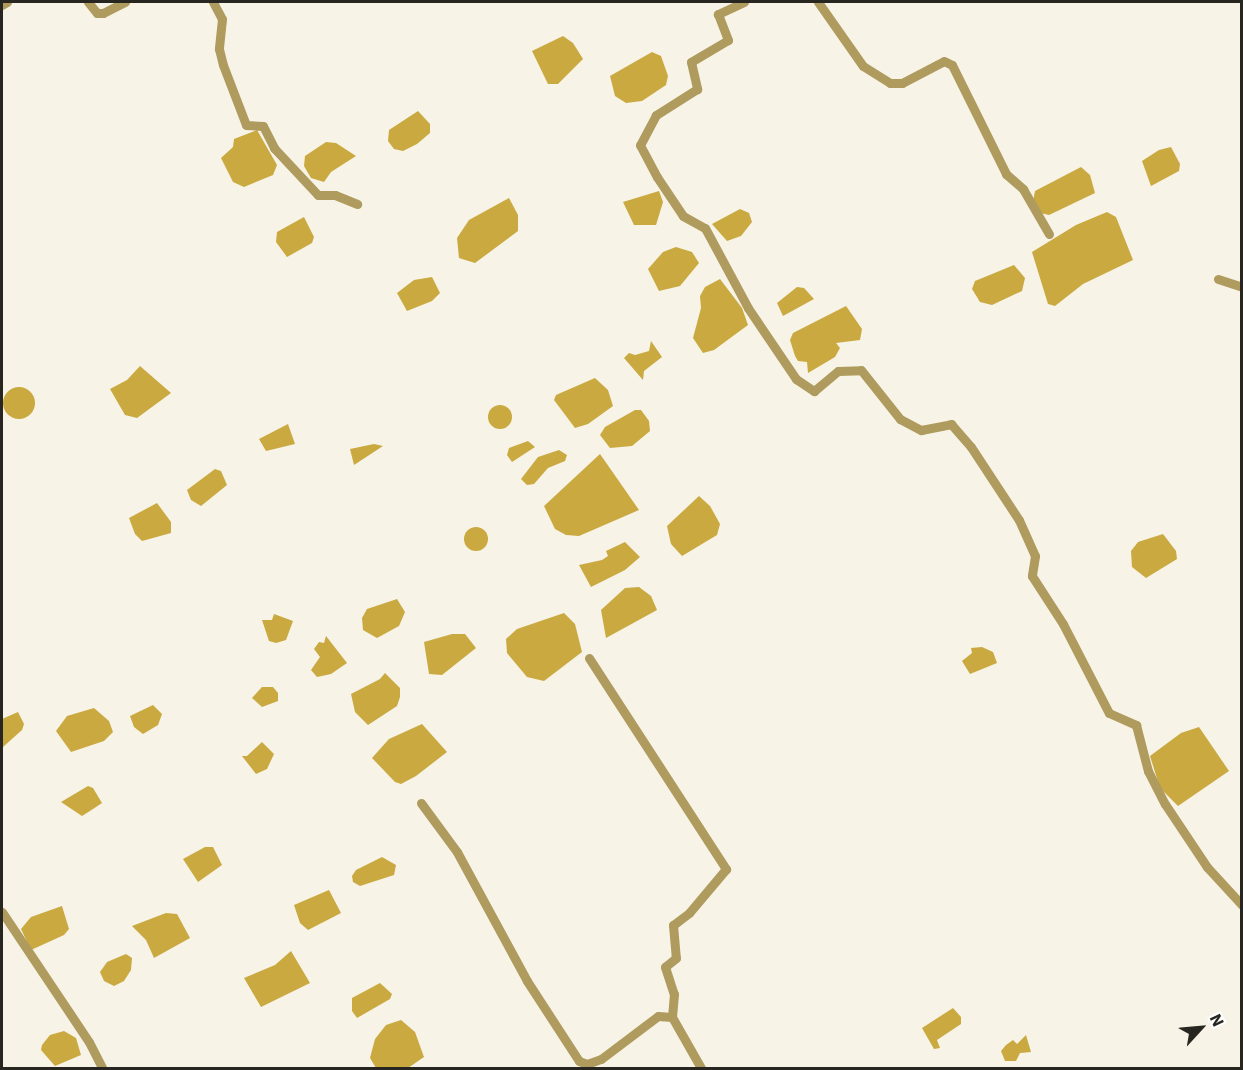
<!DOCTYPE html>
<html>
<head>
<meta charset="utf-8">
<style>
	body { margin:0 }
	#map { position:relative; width:1243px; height:1070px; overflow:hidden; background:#f7f3e6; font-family:"IBM Plex Sans",sans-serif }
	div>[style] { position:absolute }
	.water>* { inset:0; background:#c9a940 }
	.round { border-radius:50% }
	.minor>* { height:9px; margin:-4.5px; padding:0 4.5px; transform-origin:4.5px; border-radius:4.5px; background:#af9b5e }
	span { translate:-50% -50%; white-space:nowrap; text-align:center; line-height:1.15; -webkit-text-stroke:4.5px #fff; paint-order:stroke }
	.frame { position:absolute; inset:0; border:3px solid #272621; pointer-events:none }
	.north { position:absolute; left:1171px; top:998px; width:60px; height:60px; -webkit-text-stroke:4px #fff; paint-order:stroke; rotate:64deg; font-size:16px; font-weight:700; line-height:24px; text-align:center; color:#272621 }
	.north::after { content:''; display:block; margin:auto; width:21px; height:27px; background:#272621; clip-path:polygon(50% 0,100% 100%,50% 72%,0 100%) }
</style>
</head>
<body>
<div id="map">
	<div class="water">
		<i style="clip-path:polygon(563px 36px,573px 43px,583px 59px,558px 84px,548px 84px,532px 51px)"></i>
		<i style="clip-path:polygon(652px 52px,661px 56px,668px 76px,666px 85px,642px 101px,626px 103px,615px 96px,610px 76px)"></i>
		<i style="clip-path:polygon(418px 111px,430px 124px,430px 133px,417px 144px,403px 151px,394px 149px,388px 141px,389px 130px)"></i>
		<i style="clip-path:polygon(257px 130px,277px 165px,273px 175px,244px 187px,233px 182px,221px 158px,233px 147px,234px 139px)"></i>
		<i style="clip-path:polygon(326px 142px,336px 143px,356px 156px,331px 172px,324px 182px,311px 178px,304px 166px,305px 156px)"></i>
		<i style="clip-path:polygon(1171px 147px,1180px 164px,1179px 171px,1151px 186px,1142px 161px,1159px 150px)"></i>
		<i style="clip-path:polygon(1081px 167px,1090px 175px,1095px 193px,1049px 215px,1040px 213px,1033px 202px,1035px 191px)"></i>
		<i style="clip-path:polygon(659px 191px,663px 202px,656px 225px,634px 225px,623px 202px)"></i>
		<i style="clip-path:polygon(509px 198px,518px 215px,518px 231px,475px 263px,459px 258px,457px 238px,469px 220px)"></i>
		<i style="clip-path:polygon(740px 209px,749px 213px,752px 222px,741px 236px,727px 241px,712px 224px)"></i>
		<i style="clip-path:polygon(1107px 212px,1116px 217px,1133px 260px,1083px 284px,1055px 306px,1048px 304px,1032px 252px,1076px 225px)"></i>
		<i style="clip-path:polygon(304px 217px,314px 237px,312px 243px,287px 257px,276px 242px,277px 232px)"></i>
		<i style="clip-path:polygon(676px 247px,692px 252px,699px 263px,680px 286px,659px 291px,648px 269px,663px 252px)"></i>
		<i style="clip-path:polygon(1014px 265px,1025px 278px,1022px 291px,992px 305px,980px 302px,972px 289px,975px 281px)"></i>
		<i style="clip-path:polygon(432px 277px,440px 293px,432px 301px,407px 311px,397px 293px,414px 280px)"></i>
		<i style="clip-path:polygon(720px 279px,742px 308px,748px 325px,714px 350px,703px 353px,693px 338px,701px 308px,700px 296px,705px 287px)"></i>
		<i style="clip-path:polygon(797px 287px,804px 288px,814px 299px,783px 316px,777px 303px)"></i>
		<i style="clip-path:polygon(846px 306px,862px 329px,860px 340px,836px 343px,840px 348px,835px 357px,808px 373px,807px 362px,798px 361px,795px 356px,790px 340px,793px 333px)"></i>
		<i style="clip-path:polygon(651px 341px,662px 357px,644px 371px,643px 380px,624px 358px,629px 353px,635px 355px,649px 351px)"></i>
		<i style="clip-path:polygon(140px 366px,171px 393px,137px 418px,125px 415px,110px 389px,127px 380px)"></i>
		<i style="clip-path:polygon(595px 378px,608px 390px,613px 406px,588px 424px,575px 428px,554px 400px,556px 395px)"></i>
		<i class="round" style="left:3px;top:387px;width:32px;height:32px"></i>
		<i class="round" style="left:488px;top:405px;width:24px;height:24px"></i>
		<i style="clip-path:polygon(635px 410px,641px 410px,649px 421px,650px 431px,632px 446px,610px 448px,600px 435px,605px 427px)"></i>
		<i style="clip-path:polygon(288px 424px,295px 444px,266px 451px,259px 439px)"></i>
		<i style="clip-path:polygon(528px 441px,535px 447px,512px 462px,507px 455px,509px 448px)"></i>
		<i style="clip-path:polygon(374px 444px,383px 446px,354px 465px,350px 449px)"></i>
		<i style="clip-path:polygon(559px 450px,567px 455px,565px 461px,548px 468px,534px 484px,527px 485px,521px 479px,538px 457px)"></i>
		<i style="clip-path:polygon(600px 454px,639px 510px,579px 536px,566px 535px,555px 529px,544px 506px)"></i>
		<i style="clip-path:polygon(215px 469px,221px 471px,227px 485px,201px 506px,191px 500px,187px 490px)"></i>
		<i style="clip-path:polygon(699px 496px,710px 506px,720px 524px,717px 535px,682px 556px,671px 544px,667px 526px)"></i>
		<i style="clip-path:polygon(157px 503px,171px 522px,171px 533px,142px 541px,135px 534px,129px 518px)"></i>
		<i class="round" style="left:464px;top:527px;width:24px;height:24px"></i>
		<i style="clip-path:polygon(1163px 534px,1176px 551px,1177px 559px,1146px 578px,1132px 567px,1131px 551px,1138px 542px)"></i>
		<i style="clip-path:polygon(625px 542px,640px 557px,625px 570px,591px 587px,579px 565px,602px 560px,608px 556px,606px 551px)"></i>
		<i style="clip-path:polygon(639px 587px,651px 596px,657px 610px,606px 638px,601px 610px,625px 588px)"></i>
		<i style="clip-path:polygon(397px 599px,405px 612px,399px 626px,377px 638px,363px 630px,362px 618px,367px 609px)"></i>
		<i style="clip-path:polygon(564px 613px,575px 624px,582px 652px,544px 681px,527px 677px,507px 653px,506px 639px,517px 629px)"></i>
		<i style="clip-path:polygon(274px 614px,293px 621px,286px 640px,276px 643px,269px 641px,262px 620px,272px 620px)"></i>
		<i style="clip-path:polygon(452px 634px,465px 634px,476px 648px,442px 675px,429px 674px,424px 642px)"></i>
		<i style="clip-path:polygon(326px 636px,347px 663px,331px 674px,317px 677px,311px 670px,320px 657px,314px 649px,319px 642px,324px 643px)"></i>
		<i style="clip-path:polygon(982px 647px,993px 652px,997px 663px,970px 674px,962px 661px,972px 653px,971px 648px)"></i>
		<i style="clip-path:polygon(385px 673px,400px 688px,400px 697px,397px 706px,368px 725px,355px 712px,351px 694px,380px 679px)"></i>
		<i style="clip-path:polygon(262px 687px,273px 687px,278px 693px,278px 701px,262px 707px,252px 698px)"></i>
		<i style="clip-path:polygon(153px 705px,162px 714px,158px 725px,143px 734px,134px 727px,130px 716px)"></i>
		<i style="clip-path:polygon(94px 708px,109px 721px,113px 732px,104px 741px,71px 752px,56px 731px,67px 716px)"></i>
		<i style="clip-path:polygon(18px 712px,24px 724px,22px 730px,3px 747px,2px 719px)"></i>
		<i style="clip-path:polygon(422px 724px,447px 752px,416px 776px,401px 784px,395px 782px,372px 758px,389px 739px)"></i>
		<i style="clip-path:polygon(1199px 727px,1229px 771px,1178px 806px,1160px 788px,1150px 756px,1181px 733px)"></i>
		<i style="clip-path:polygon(262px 742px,274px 754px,267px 769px,256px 774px,242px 756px,247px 756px)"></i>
		<i style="clip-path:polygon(88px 786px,93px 788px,102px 803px,93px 809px,82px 816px,61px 802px)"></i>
		<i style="clip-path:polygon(205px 847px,213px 847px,222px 865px,198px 882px,183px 859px)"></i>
		<i style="clip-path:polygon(382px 857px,396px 865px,394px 875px,360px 886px,353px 882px,352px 876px,356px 870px)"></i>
		<i style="clip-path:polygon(329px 890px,341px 913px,308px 930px,300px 923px,294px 905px)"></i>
		<i style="clip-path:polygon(62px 906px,69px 929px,64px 935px,31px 950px,21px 929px,31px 917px)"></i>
		<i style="clip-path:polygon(166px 913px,177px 914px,190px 938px,154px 958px,146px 940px,132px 926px)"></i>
		<i style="clip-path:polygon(291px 951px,310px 983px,261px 1007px,244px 978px,275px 965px)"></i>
		<i style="clip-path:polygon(126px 954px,132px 958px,131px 970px,124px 981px,114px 986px,104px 981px,100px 972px,107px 962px)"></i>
		<i style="clip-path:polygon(380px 983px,392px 994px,390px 999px,357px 1018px,352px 1011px,352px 998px)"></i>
		<i style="clip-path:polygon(953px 1008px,961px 1017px,961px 1024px,937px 1040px,940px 1048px,934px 1049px,922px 1028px)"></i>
		<i style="clip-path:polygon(401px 1020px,415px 1032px,424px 1057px,408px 1068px,376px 1068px,370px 1058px,375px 1039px,386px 1025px)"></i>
		<i style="clip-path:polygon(64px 1031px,76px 1038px,81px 1055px,55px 1066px,41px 1050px,42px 1045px,50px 1035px)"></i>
		<i style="clip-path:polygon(1026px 1035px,1031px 1052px,1020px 1053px,1016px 1061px,1005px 1061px,1001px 1051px,1006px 1045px,1013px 1040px,1017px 1044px)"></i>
	</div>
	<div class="minor">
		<i style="left:88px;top:2px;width:14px;rotate:51deg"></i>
		<i style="left:97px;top:13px;width:6px"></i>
		<i style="left:103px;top:13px;width:25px;rotate:-27deg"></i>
		<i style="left:213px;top:2px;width:19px;rotate:62deg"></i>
		<i style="left:222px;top:19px;width:30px;rotate:96deg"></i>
		<i style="left:219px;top:49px;width:16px;rotate:76deg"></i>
		<i style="left:223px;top:65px;width:64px;rotate:69deg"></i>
		<i style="left:246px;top:125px;width:17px;rotate:3deg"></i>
		<i style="left:263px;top:126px;width:25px;rotate:63deg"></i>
		<i style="left:274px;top:148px;width:64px;rotate:46.9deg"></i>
		<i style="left:318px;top:195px;width:17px"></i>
		<i style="left:335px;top:195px;width:24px;rotate:22deg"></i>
		<i style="left:744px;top:2px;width:29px;rotate:155deg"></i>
		<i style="left:718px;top:14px;width:28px;rotate:69deg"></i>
		<i style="left:728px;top:40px;width:43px;rotate:149.3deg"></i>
		<i style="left:691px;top:62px;width:28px;rotate:77deg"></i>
		<i style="left:697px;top:89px;width:49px;rotate:147.6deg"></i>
		<i style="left:656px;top:115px;width:34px;rotate:118deg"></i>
		<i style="left:640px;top:145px;width:36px;rotate:62deg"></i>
		<i style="left:657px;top:177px;width:47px;rotate:56.3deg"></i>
		<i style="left:683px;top:216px;width:25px;rotate:29deg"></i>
		<i style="left:705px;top:228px;width:91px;rotate:61.7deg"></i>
		<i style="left:748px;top:308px;width:86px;rotate:55.9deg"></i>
		<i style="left:796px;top:379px;width:22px;rotate:34deg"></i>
		<i style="left:814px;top:391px;width:31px;rotate:-40deg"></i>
		<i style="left:838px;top:371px;width:23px;rotate:-2deg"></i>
		<i style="left:861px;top:370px;width:63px;rotate:51.5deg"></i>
		<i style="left:900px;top:419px;width:24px;rotate:28deg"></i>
		<i style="left:921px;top:430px;width:31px;rotate:-11deg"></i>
		<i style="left:951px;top:424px;width:30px;rotate:49deg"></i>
		<i style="left:971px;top:447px;width:87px;rotate:56.7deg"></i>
		<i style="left:1019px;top:520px;width:39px;rotate:66deg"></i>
		<i style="left:1035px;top:556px;width:20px;rotate:99deg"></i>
		<i style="left:1032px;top:576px;width:57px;rotate:57.1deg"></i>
		<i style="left:1063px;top:624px;width:100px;rotate:62.7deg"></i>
		<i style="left:1109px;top:713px;width:30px;rotate:24deg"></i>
		<i style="left:1136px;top:725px;width:48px;rotate:75.4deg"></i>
		<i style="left:1148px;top:771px;width:37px;rotate:63deg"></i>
		<i style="left:1165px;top:804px;width:76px;rotate:56.3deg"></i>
		<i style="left:1207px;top:867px;width:52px;rotate:47.4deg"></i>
		<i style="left:818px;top:2px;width:78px;rotate:54.9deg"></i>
		<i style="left:863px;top:66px;width:32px;rotate:32deg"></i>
		<i style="left:890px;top:83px;width:12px"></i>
		<i style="left:902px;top:83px;width:47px;rotate:-27.6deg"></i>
		<i style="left:944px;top:61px;width:9px;rotate:27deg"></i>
		<i style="left:952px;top:65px;width:122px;rotate:63.6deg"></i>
		<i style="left:1006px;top:174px;width:23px;rotate:41deg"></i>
		<i style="left:1023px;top:189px;width:52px;rotate:60deg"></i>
		<i style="left:2px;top:5px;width:6px;rotate:-31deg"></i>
		<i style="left:1218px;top:279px;width:25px;rotate:18deg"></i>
		<i style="left:589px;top:658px;width:252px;rotate:57deg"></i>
		<i style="left:726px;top:869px;width:57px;rotate:130.1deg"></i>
		<i style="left:689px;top:913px;width:20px;rotate:143deg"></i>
		<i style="left:673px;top:925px;width:33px;rotate:85deg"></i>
		<i style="left:676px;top:958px;width:14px;rotate:141deg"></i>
		<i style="left:665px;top:967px;width:28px;rotate:72deg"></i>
		<i style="left:674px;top:994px;width:23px;rotate:95deg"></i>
		<i style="left:421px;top:803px;width:61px;rotate:53.7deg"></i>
		<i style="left:457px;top:852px;width:147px;rotate:61.5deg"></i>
		<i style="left:527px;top:981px;width:95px;rotate:57deg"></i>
		<i style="left:579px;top:1061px;width:9px;rotate:21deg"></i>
		<i style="left:587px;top:1064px;width:15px;rotate:-20deg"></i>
		<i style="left:601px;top:1059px;width:71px;rotate:-37deg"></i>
		<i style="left:658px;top:1016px;width:14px;rotate:4deg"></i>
		<i style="left:672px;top:1017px;width:59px;rotate:60.4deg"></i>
		<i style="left:2px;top:912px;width:156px;rotate:56.2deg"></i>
		<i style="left:89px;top:1042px;width:29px;rotate:63deg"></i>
	</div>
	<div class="frame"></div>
	<div class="north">N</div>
</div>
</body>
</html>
